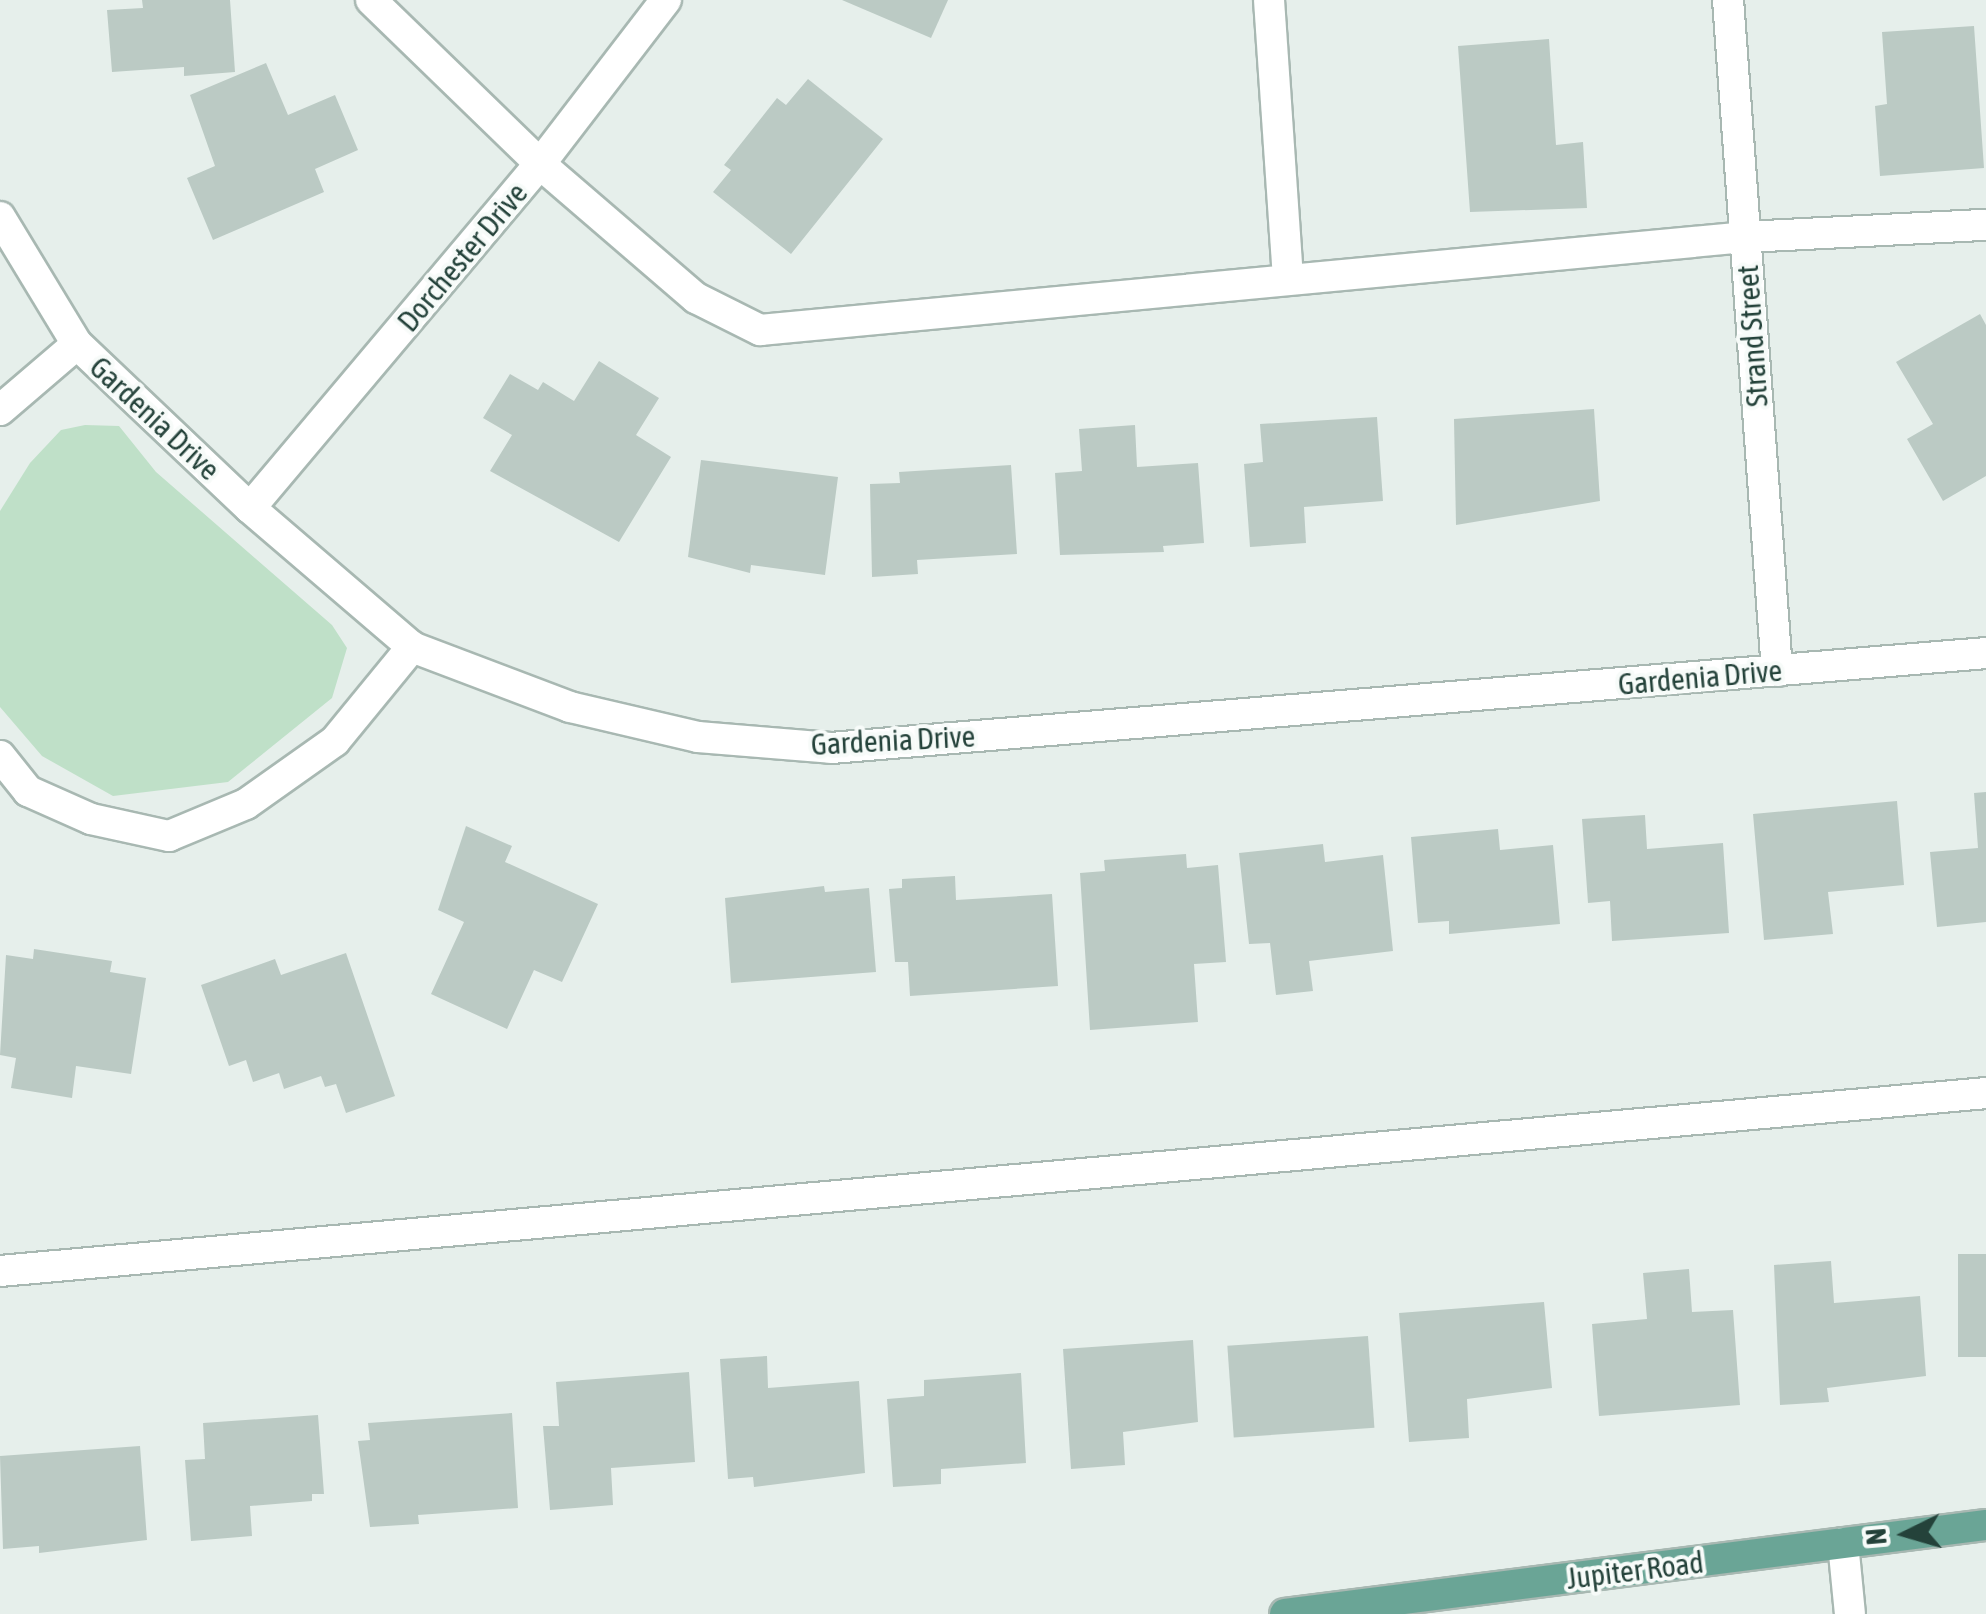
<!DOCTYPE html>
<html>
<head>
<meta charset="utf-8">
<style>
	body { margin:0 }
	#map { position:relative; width:1986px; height:1614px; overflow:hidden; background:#e6efeb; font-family:"Asap Condensed",sans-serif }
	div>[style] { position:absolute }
	.green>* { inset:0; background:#bfe0c8 }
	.building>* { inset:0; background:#bbcac4; transform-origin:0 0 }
	.roads { filter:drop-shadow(2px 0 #a8b8b2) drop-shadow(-2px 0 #a8b8b2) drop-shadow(0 2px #a8b8b2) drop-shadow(0 -2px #a8b8b2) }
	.minor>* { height:30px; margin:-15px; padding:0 15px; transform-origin:15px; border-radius:15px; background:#fff }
	.major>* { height:30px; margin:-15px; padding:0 15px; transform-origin:15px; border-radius:15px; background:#6aa596 }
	span { translate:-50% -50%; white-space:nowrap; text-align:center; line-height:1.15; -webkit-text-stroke:8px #f7fbf9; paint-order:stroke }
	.street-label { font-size:30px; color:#24423a }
	.north { position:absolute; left:1856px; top:1484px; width:100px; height:100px; -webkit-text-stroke:8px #f7fbf9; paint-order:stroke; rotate:265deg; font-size:28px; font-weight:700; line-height:40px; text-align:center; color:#24423a }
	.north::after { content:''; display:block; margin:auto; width:35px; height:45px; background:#24423a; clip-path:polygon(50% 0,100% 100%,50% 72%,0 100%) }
</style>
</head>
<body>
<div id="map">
	<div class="green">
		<i style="clip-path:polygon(85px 425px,119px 426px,156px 472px,332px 625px,347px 648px,332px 698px,228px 782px,113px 796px,42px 756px,0 707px,0 511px,30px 463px,61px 430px)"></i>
	</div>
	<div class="building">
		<i style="clip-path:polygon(142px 0,230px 0,235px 72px,184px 76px,184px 67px,112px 72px,107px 10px,143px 8px)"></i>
		<i style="clip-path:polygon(842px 0,948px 0,931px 38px)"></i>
		<i style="clip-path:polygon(1974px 26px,1984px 168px,1880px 176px,1875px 106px,1887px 104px,1882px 32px)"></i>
		<i style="clip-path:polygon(1549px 39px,1556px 145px,1583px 142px,1587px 208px,1470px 212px,1458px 46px)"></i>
		<i style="clip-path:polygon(266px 63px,288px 115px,335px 95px,358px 150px,315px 169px,324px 192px,213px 240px,187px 178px,215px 166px,190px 95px)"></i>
		<i style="clip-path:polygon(808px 79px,883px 139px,791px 254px,713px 192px,731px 170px,724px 165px,777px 98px,786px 105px)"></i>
		<i style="clip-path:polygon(1980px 314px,1986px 325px,1986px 476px,1943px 501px,1907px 439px,1933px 424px,1896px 362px)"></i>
		<i style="clip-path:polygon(599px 361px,659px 398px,636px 435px,671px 457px,619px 542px,490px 471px,512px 435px,483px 418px,510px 374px,538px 390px,543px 382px,574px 401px)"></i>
		<i style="clip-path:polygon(1594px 409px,1600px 501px,1456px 525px,1454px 419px)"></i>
		<i style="clip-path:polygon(1377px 417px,1383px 501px,1304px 507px,1306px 543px,1250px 547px,1244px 464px,1263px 462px,1260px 424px)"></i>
		<i style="clip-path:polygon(1135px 425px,1137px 467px,1198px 463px,1204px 543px,1163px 546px,1164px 552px,1060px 555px,1055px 473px,1082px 471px,1079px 429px)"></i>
		<i style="clip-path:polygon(701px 460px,838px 477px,825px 575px,751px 565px,750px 573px,688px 557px)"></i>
		<i style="clip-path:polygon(1011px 465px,1017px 554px,917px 560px,918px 574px,872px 577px,870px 484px,900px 483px,899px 472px)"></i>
		<i style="clip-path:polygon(1986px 792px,1986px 922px,1937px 927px,1930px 852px,1978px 848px,1974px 793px)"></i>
		<i style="clip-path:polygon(1897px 801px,1904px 885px,1828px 892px,1833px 934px,1764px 940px,1753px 814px)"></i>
		<i style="clip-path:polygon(1645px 815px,1647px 849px,1723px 843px,1729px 933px,1612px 941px,1610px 901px,1588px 903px,1582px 819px)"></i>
		<i style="clip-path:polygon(466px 826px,512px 846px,505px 862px,598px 904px,562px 982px,534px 970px,507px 1029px,431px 994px,464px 922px,438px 910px)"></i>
		<i style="clip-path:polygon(1498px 829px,1500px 850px,1553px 845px,1560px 924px,1449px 934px,1449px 921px,1418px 923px,1411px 837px)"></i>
		<i style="clip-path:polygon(1323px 844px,1325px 862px,1383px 855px,1393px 951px,1309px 961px,1313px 991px,1276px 995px,1270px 943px,1249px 944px,1239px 853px)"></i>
		<i style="clip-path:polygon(1186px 854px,1187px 868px,1218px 865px,1226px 962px,1194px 964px,1198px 1022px,1090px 1030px,1080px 873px,1105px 871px,1104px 860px)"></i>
		<i style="clip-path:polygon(955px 876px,956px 900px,1052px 894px,1058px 986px,910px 996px,908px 962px,895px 962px,889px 889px,902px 888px,902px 879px)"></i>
		<i style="clip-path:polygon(824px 886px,825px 892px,869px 888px,876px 972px,731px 983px,725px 898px)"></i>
		<i style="clip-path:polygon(34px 949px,112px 961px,110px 972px,146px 978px,131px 1074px,76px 1066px,72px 1098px,11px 1088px,16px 1058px,0 1055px,6px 955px,33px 959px)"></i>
		<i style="clip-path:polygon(346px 953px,395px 1096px,346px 1113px,336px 1084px,325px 1087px,321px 1076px,284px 1089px,279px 1073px,253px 1082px,246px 1060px,229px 1066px,201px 985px,275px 959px,281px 975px)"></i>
		<i style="left:1986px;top:1254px;width:103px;height:28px;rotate:90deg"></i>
		<i style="clip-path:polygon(1831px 1261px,1834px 1303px,1920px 1296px,1926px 1376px,1827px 1388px,1829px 1402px,1780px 1405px,1774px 1265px)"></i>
		<i style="clip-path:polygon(1689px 1269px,1692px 1312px,1733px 1310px,1740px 1405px,1599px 1416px,1592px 1324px,1647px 1319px,1643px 1273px)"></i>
		<i style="clip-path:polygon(1544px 1302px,1552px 1388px,1467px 1399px,1469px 1438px,1409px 1442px,1399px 1313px)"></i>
		<i style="left:1368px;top:1336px;width:92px;height:141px;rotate:86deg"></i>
		<i style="clip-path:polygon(1193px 1340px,1198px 1422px,1123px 1432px,1125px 1465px,1071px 1469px,1063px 1349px)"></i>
		<i style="clip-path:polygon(767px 1356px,768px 1388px,859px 1381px,865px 1473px,754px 1487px,753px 1477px,728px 1479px,720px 1359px)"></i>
		<i style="clip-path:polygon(689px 1372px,695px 1462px,611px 1468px,613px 1505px,550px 1510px,543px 1426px,559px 1426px,556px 1382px)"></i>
		<i style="clip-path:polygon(1021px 1373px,1026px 1463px,941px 1469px,941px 1484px,893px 1487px,887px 1399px,924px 1396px,924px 1380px)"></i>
		<i style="clip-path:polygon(512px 1413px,518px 1508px,418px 1515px,419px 1524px,370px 1527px,358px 1441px,370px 1440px,368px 1423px)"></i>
		<i style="clip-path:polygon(318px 1415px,324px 1494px,312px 1494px,312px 1501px,250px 1506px,252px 1536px,191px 1541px,185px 1460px,205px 1459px,203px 1423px)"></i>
		<i style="clip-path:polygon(140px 1446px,147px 1540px,39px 1553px,39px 1546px,3px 1549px,0 1456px)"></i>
	</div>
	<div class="roads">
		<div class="minor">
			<i style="left:371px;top:0;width:235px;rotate:44.1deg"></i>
			<i style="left:540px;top:164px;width:206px;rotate:40.7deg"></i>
			<i style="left:696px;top:298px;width:72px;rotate:26.6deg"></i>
			<i style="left:760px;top:330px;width:989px;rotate:-5.39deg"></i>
			<i style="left:1745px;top:237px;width:241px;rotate:-2.9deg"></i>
			<i style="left:1269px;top:0;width:278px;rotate:86.1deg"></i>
			<i style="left:1728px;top:0;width:673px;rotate:85.82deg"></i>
			<i style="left:0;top:217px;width:149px;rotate:58.8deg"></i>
			<i style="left:77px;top:344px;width:238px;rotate:43.5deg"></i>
			<i style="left:250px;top:508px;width:213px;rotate:40.6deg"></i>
			<i style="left:412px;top:647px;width:169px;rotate:20.8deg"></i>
			<i style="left:570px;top:707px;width:131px;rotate:13.2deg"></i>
			<i style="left:698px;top:737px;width:133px;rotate:4.7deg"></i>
			<i style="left:831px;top:748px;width:1159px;rotate:-4.7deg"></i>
			<i style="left:0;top:410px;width:101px;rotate:-40.6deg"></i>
			<i style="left:250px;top:508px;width:450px;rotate:-49.9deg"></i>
			<i style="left:540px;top:164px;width:207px;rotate:-52.5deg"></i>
			<i style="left:0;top:756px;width:45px;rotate:51.3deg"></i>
			<i style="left:28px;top:791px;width:69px;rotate:24deg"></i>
			<i style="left:91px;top:819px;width:80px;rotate:12.3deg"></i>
			<i style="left:169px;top:836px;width:83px;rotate:-22.6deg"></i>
			<i style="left:246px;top:804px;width:109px;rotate:-35.3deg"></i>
			<i style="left:335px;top:741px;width:122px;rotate:-50.7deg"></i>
			<i style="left:0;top:1271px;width:1994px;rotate:-5.12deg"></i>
			<i style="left:1843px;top:1543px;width:71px;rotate:84.4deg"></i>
		</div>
		<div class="major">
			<i style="left:1285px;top:1614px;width:707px;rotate:-7.24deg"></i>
		</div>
	</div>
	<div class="street-label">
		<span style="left:462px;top:257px;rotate:-50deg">Dorchester Drive</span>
		<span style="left:1752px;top:336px;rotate:-94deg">Strand Street</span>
		<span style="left:155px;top:418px;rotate:43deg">Gardenia Drive</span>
		<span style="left:1700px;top:677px;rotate:-5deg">Gardenia Drive</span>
		<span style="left:893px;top:740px;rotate:-3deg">Gardenia Drive</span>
		<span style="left:1635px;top:1570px;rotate:-7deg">Jupiter Road</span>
	</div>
	<div class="north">N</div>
</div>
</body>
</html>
